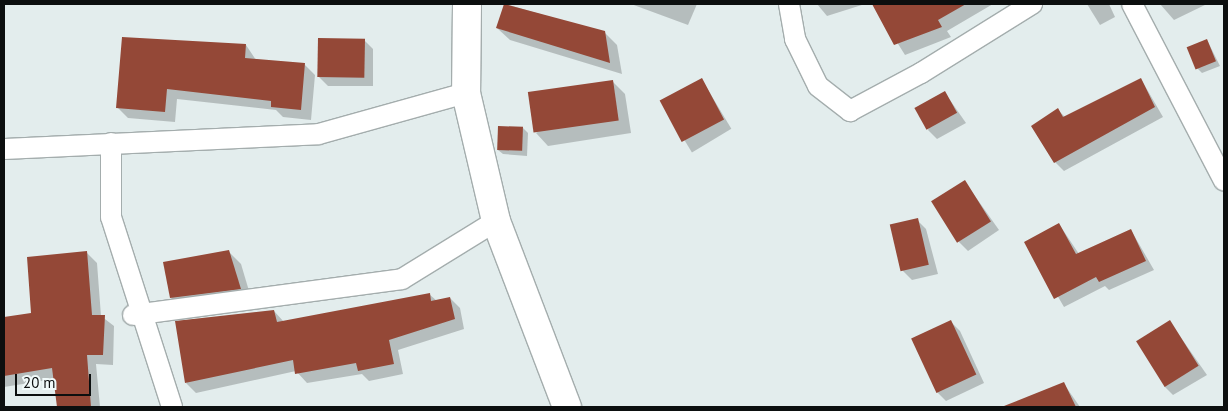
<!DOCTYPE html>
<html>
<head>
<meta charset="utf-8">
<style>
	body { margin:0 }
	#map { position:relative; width:1228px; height:411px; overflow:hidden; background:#e3eded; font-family:"PT Sans",sans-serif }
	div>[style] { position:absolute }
	.shadow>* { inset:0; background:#0003; transform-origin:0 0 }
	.building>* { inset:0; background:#944837; transform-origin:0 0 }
	.roads { filter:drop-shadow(1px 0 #a4adad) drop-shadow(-1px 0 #a4adad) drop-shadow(0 1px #a4adad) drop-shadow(0 -1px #a4adad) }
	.minor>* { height:20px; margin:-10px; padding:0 10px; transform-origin:10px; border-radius:10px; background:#fff }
	.secondary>* { height:28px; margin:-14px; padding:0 14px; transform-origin:14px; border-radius:14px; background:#fff }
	span { translate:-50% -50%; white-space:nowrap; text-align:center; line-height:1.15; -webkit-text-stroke:5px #f1fafa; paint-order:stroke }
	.frame { position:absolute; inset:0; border:5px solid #0c0f0f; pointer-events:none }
	.scale { position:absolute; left:15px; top:374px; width:76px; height:22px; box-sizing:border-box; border:2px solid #0c0f0f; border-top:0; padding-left:6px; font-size:15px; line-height:18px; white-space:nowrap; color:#0c0f0f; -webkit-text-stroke:4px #f1fafa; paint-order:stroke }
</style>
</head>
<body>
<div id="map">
	<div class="shadow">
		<i style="clip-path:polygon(505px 4px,605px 33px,617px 45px,622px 74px,510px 40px,497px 28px)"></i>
		<i style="clip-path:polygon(631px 4px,697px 4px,688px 25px)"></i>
		<i style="clip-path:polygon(817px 4px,865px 4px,827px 16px)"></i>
		<i style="clip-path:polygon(873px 4px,993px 4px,947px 31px,951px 37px,905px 55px)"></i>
		<i style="clip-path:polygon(1087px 4px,1109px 4px,1115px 17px,1100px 25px)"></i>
		<i style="clip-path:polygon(1160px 4px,1207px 4px,1174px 20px)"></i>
		<i style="clip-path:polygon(364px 40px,373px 49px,373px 86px,328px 86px,319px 77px)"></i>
		<i style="clip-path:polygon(1207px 40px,1220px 66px,1202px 73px,1197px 68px)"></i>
		<i style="clip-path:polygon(246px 45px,256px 60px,304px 64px,315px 75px,311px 120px,283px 117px,276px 110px,177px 99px,175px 122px,128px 118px,117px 107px)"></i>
		<i style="clip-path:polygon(1141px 79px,1163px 117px,1064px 171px,1055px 162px,1058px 110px,1065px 117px)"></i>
		<i style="left:702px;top:80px;width:57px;height:46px;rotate:59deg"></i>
		<i style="clip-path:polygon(612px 81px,625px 94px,631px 133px,548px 146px,536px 133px)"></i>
		<i style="clip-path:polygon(945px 93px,966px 123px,937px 139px,928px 130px)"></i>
		<i style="clip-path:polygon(523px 128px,528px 133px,527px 156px,503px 154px,498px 150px)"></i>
		<i style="clip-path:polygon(965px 182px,999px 230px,968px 251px,959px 242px)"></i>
		<i style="clip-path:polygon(917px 220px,926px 229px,938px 274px,912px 280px,903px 271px)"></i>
		<i style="clip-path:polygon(1059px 224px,1079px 254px,1131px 230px,1154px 270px,1109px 290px,1105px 286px,1064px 307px,1026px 242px)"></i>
		<i style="clip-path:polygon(229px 252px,241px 264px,252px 301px,183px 310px,171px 298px)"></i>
		<i style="clip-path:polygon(87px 253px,97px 263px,101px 316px,114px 326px,113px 365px,96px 364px,100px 407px,59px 407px,54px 379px,4px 387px,4px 319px,33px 314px)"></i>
		<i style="clip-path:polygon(429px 294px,437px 301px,450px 298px,460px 308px,464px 329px,398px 350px,403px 374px,369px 381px,362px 374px,307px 383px,296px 371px,196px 393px,186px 383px,274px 311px,284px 322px)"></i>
		<i style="clip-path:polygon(951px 322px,960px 331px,984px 383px,946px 401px,937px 392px)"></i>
		<i style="clip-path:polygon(1170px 322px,1207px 375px,1173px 395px,1164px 386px)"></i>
		<i style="clip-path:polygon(1064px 384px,1080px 407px,1012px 405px)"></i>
	</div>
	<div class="building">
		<i style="clip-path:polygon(504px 4px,605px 31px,610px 63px,496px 28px)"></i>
		<i style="clip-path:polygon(872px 4px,966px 4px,938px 20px,942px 27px,894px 45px)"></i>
		<i style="clip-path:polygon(122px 37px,246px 44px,245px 58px,305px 63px,301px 110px,271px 107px,271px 101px,167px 89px,165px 112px,116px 108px)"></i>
		<i style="left:318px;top:38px;width:47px;height:39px;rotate:1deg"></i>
		<i style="left:1207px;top:39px;width:24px;height:22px;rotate:68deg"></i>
		<i style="left:702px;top:78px;width:47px;height:48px;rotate:62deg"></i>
		<i style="clip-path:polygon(1141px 78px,1155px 107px,1054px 163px,1031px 126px,1058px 108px,1063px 117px)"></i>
		<i style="left:613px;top:80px;width:41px;height:86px;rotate:82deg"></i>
		<i style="left:945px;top:91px;width:25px;height:35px;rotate:61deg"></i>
		<i style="left:498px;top:126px;width:25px;height:24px;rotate:2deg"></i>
		<i style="left:965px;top:180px;width:49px;height:40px;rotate:58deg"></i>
		<i style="left:918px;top:218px;width:48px;height:29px;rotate:77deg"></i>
		<i style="clip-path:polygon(1059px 223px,1076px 254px,1131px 229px,1146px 261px,1099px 282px,1096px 277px,1054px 299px,1024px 242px)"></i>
		<i style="clip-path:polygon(229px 250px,241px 289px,170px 298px,163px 262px)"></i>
		<i style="clip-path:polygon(87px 251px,92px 315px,105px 315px,103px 355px,87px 355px,91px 407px,57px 407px,52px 368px,4px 376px,4px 317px,31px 313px,27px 257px)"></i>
		<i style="clip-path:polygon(430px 293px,431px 301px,450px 297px,455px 319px,389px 340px,394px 364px,358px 371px,356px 363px,295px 374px,293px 360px,185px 383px,175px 321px,274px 310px,277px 322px)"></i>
		<i style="left:951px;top:320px;width:60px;height:44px;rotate:65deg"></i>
		<i style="left:1170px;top:320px;width:54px;height:40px;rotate:58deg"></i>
		<i style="clip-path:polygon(1064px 382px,1076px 407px,1004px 407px,1004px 406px)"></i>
	</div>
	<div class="roads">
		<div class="minor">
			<i style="left:789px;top:4px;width:36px;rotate:80deg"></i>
			<i style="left:795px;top:39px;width:52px;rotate:63.9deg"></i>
			<i style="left:818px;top:86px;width:41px;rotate:38deg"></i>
			<i style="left:850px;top:111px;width:81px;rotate:-28.2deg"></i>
			<i style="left:921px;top:73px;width:131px;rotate:-31.9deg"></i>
			<i style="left:1132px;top:4px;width:199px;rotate:62.5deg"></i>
			<i style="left:111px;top:143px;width:74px;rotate:90deg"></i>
			<i style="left:111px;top:217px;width:200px;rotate:72.2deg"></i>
			<i style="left:4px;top:149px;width:315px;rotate:-2.7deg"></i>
			<i style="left:319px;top:134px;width:153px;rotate:-15.6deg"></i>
			<i style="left:133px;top:315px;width:271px;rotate:-7.6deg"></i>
			<i style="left:402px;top:279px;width:110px;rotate:-31.7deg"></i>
		</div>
		<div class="secondary">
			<i style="left:467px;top:4px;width:89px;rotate:90.6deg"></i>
			<i style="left:466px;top:93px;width:131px;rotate:76.8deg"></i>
			<i style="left:496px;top:221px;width:199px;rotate:69.1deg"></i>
		</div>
	</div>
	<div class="frame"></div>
	<div class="scale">20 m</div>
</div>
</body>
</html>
